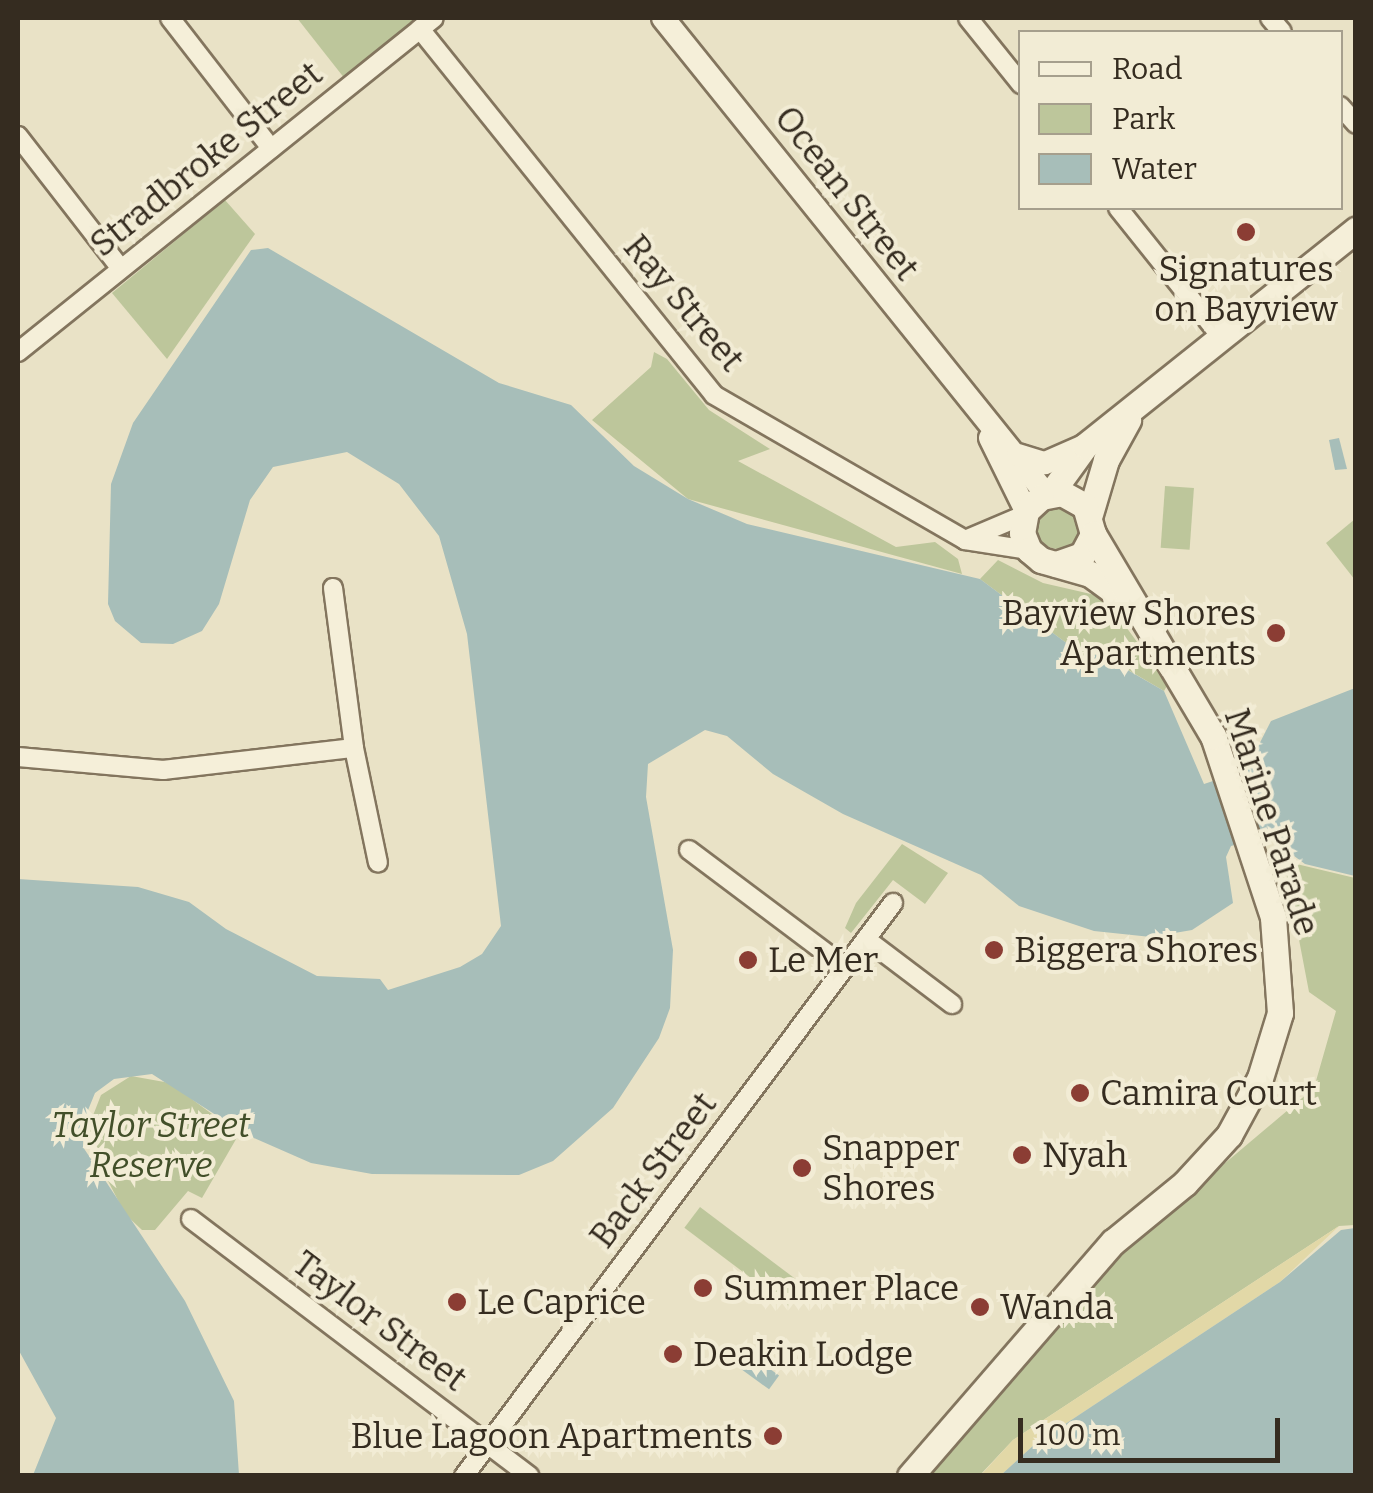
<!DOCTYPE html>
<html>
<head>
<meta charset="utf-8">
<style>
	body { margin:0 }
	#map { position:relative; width:1373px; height:1493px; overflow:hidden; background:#e9e2c6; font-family:Bitter,serif }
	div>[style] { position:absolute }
	.green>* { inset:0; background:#bdc69b; transform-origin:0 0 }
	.round { border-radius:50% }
	.sand>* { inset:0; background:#e2d8a7 }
	.water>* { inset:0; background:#a7beb9; transform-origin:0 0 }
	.roads { filter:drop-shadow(2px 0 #83755e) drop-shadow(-2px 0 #83755e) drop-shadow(0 2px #83755e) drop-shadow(0 -2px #83755e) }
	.minor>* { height:18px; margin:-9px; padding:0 9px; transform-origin:9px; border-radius:9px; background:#f5efd9 }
	.tertiary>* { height:22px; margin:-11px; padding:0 11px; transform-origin:11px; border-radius:11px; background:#f5efd9 }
	.secondary>* { height:25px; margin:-12.5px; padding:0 12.5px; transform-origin:12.5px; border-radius:12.5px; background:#f5efd9 }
	.dots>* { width:28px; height:28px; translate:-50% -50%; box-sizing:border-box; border:5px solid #f2ecd5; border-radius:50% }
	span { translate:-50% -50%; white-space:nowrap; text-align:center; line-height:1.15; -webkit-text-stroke:8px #f2ecd5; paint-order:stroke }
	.street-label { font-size:35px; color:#352c20 }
	.poi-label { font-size:35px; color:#352c20 }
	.right { translate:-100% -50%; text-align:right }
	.left { translate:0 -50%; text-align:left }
	.park-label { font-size:35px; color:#424f29; font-style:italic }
	.frame { position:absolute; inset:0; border:20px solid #352c20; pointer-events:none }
	.legend { position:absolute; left:1018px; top:30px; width:325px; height:180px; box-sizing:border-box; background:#f2ecd5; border:2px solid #a69f8d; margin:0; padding:12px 18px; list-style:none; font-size:30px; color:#352c20 }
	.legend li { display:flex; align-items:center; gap:20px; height:50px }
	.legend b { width:50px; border:2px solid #a69f8d }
	.scale { position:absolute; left:1018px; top:1418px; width:262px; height:45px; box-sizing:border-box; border:5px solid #352c20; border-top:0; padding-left:12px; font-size:30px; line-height:35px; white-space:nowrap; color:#352c20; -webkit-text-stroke:8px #f2ecd5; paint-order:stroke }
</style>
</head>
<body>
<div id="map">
	<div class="green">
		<i style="clip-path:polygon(297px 18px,424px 18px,345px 79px)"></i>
		<i style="clip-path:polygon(225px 200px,255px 234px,167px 359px,112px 293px)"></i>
		<i style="clip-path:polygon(654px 352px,667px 359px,709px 410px,770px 449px,738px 461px,896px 547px,935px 542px,958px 559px,962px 574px,688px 499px,592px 420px,651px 367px)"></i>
		<i style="left:1165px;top:486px;width:29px;height:62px;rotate:4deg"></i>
		<i class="round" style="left:1036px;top:505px;width:44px;height:44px"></i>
		<i style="clip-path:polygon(1355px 519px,1356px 520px,1355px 580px,1326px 543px)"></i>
		<i style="clip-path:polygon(998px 560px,1043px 583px,1104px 597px,1168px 684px,1164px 691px,1101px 654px,1084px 656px,980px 579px)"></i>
		<i style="clip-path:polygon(902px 844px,948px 873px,925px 904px,893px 880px,851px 933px,845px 928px,856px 903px)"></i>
		<i style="clip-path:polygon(1284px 861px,1355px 878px,1355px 1225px,1339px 1226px,1013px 1440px,980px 1475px,924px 1476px,1096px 1272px,1314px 1088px,1336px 1011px,1309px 992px)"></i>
		<i style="clip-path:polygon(131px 1076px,170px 1083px,239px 1134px,202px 1198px,188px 1191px,155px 1230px,142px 1230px,125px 1214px,85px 1136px,101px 1095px)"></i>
		<i style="left:700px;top:1207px;width:131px;height:26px;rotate:37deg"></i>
	</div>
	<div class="sand">
		<i style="clip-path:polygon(1339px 1226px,1280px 1282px,1035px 1444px,1001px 1475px,980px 1476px,1013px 1440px)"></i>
	</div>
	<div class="water">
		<i style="clip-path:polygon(268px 248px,499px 383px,571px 405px,634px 466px,688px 499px,747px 524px,980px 579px,1084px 656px,1100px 654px,1164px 691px,1204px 784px,1246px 770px,1271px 721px,1355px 688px,1355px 876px,1305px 864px,1267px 836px,1231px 846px,1226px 857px,1233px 903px,1192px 930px,1151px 937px,1094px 931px,1019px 906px,981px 875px,843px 814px,773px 774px,727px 736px,705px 730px,648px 764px,646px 797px,673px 950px,670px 1008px,659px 1038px,613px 1108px,553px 1161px,519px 1175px,372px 1174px,311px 1163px,247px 1135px,152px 1074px,114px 1079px,95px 1093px,84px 1120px,83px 1147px,185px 1301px,234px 1401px,239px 1475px,33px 1475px,56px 1418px,18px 1349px,18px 879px,138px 887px,189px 902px,226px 929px,317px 976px,380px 979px,388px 990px,460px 967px,482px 954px,501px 926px,467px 634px,439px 536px,399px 484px,347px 452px,273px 467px,250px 500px,219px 604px,202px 631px,173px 644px,141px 643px,115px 621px,108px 604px,111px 484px,133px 423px,251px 250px)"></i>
		<i style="clip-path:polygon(1339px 438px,1347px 469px,1335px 470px,1329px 440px)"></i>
		<i style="clip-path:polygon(1355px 1228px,1355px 1475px,1001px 1475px,1035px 1444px,1280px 1282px,1341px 1230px)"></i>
		<i style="left:737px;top:1345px;width:52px;height:17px;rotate:36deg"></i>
	</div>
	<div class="roads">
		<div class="minor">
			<i style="left:170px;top:18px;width:165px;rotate:52.2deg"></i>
			<i style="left:968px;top:18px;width:85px;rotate:51.2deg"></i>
			<i style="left:1270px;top:18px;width:18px;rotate:49deg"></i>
			<i style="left:420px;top:29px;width:469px;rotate:51.2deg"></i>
			<i style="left:714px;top:395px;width:290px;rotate:30deg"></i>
			<i style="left:965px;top:540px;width:65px;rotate:8.9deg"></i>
			<i style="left:1340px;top:106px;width:24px;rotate:48deg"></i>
			<i style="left:18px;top:136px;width:168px;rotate:52.2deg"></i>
			<i style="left:1118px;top:208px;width:166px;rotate:51.3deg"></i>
			<i style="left:18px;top:352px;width:533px;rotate:-38.76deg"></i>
			<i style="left:965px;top:540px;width:64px;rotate:-23deg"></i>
			<i style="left:333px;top:588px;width:161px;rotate:82.5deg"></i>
			<i style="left:354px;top:748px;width:117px;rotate:78.2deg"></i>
			<i style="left:18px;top:757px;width:146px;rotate:5.1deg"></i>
			<i style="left:163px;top:770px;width:192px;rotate:-6.6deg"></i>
			<i style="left:689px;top:850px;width:195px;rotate:36.9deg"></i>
			<i style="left:866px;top:939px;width:108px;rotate:37.1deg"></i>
			<i style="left:191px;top:1219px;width:425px;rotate:37.2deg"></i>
			<i style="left:464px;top:1476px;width:716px;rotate:-53.18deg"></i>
		</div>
		<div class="tertiary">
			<i style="left:663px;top:18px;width:611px;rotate:51.18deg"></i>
			<i style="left:990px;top:438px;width:81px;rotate:63.7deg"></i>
			<i style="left:1018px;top:455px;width:28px;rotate:17deg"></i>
			<i style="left:1045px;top:463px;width:43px;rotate:-23.6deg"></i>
		</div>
		<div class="secondary">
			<i style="left:1051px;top:493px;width:58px;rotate:-54.1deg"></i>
			<i style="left:1085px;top:446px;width:347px;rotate:-38.6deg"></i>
			<i style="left:1090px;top:514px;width:56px;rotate:-73.5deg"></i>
			<i style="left:1106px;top:460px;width:46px;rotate:-61.2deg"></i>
			<i style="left:1056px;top:564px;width:28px;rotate:-19deg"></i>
			<i style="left:1082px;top:555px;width:24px;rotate:-62deg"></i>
			<i style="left:1093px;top:534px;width:29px;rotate:-106deg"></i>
			<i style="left:1085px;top:506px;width:26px;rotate:-151deg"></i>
			<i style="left:1062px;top:493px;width:21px;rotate:169deg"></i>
			<i style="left:1041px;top:497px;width:21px;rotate:137deg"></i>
			<i style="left:1026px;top:511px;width:22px;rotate:100deg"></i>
			<i style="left:1022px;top:533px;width:18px;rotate:68deg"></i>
			<i style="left:1029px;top:550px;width:16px;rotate:40deg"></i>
			<i style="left:1041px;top:560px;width:51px;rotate:15.9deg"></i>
			<i style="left:1090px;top:574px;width:39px;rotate:36deg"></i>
			<i style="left:910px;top:1476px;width:310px;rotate:-49.1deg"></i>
			<i style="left:1113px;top:1242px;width:93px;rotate:-39.3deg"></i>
			<i style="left:1185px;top:1183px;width:65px;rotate:-47.5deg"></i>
			<i style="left:1229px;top:1135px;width:65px;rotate:-61.5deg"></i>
			<i style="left:1260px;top:1078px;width:68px;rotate:-72.9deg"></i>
			<i style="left:1280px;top:1013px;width:96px;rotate:-94.2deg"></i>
			<i style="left:1273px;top:917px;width:191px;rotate:-108.3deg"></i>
			<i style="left:1213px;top:736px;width:235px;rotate:-120.7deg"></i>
		</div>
	</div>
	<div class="dots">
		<i style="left:1246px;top:232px;background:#8b3d34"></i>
		<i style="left:1276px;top:633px;background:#8b3d34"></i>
		<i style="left:994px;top:950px;background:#8b3d34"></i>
		<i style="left:748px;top:960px;background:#8b3d34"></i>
		<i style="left:1080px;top:1093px;background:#8b3d34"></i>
		<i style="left:1022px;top:1155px;background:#8b3d34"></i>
		<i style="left:802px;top:1168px;background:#8b3d34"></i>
		<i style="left:703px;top:1288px;background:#8b3d34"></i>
		<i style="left:457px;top:1302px;background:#8b3d34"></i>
		<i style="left:980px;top:1307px;background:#8b3d34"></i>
		<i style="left:673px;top:1354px;background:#8b3d34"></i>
		<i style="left:773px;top:1436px;background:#8b3d34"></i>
	</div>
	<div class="street-label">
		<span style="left:206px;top:159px;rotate:-39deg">Stradbroke Street</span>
		<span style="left:847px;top:193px;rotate:52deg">Ocean Street</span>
		<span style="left:684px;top:303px;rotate:50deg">Ray Street</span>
		<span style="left:1272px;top:822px;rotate:72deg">Marine Parade</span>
		<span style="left:653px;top:1170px;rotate:-53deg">Back Street</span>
		<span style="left:380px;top:1321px;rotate:37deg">Taylor Street</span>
	</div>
	<div class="poi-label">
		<span style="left:1246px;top:289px">Signatures<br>on Bayview</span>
		<span class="right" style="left:1256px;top:633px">Bayview Shores<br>Apartments</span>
		<span class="left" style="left:1014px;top:950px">Biggera Shores</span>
		<span class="left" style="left:768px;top:960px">Le Mer</span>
		<span class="left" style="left:1100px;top:1093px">Camira Court</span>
		<span class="left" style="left:822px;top:1168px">Snapper<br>Shores</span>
		<span class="left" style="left:1042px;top:1155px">Nyah</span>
		<span class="left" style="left:723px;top:1288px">Summer Place</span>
		<span class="left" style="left:477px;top:1302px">Le Caprice</span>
		<span class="left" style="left:1000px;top:1307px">Wanda</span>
		<span class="left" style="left:693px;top:1354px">Deakin Lodge</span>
		<span class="right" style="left:753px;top:1436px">Blue Lagoon Apartments</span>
	</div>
	<div class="park-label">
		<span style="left:151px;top:1145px">Taylor Street<br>Reserve</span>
	</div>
	<div class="frame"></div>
	<ul class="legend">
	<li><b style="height:12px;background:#f5efd9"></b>Road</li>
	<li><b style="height:28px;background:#bdc69b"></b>Park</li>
	<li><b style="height:28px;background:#a7beb9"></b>Water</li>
	</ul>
	<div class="scale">100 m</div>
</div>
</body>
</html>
